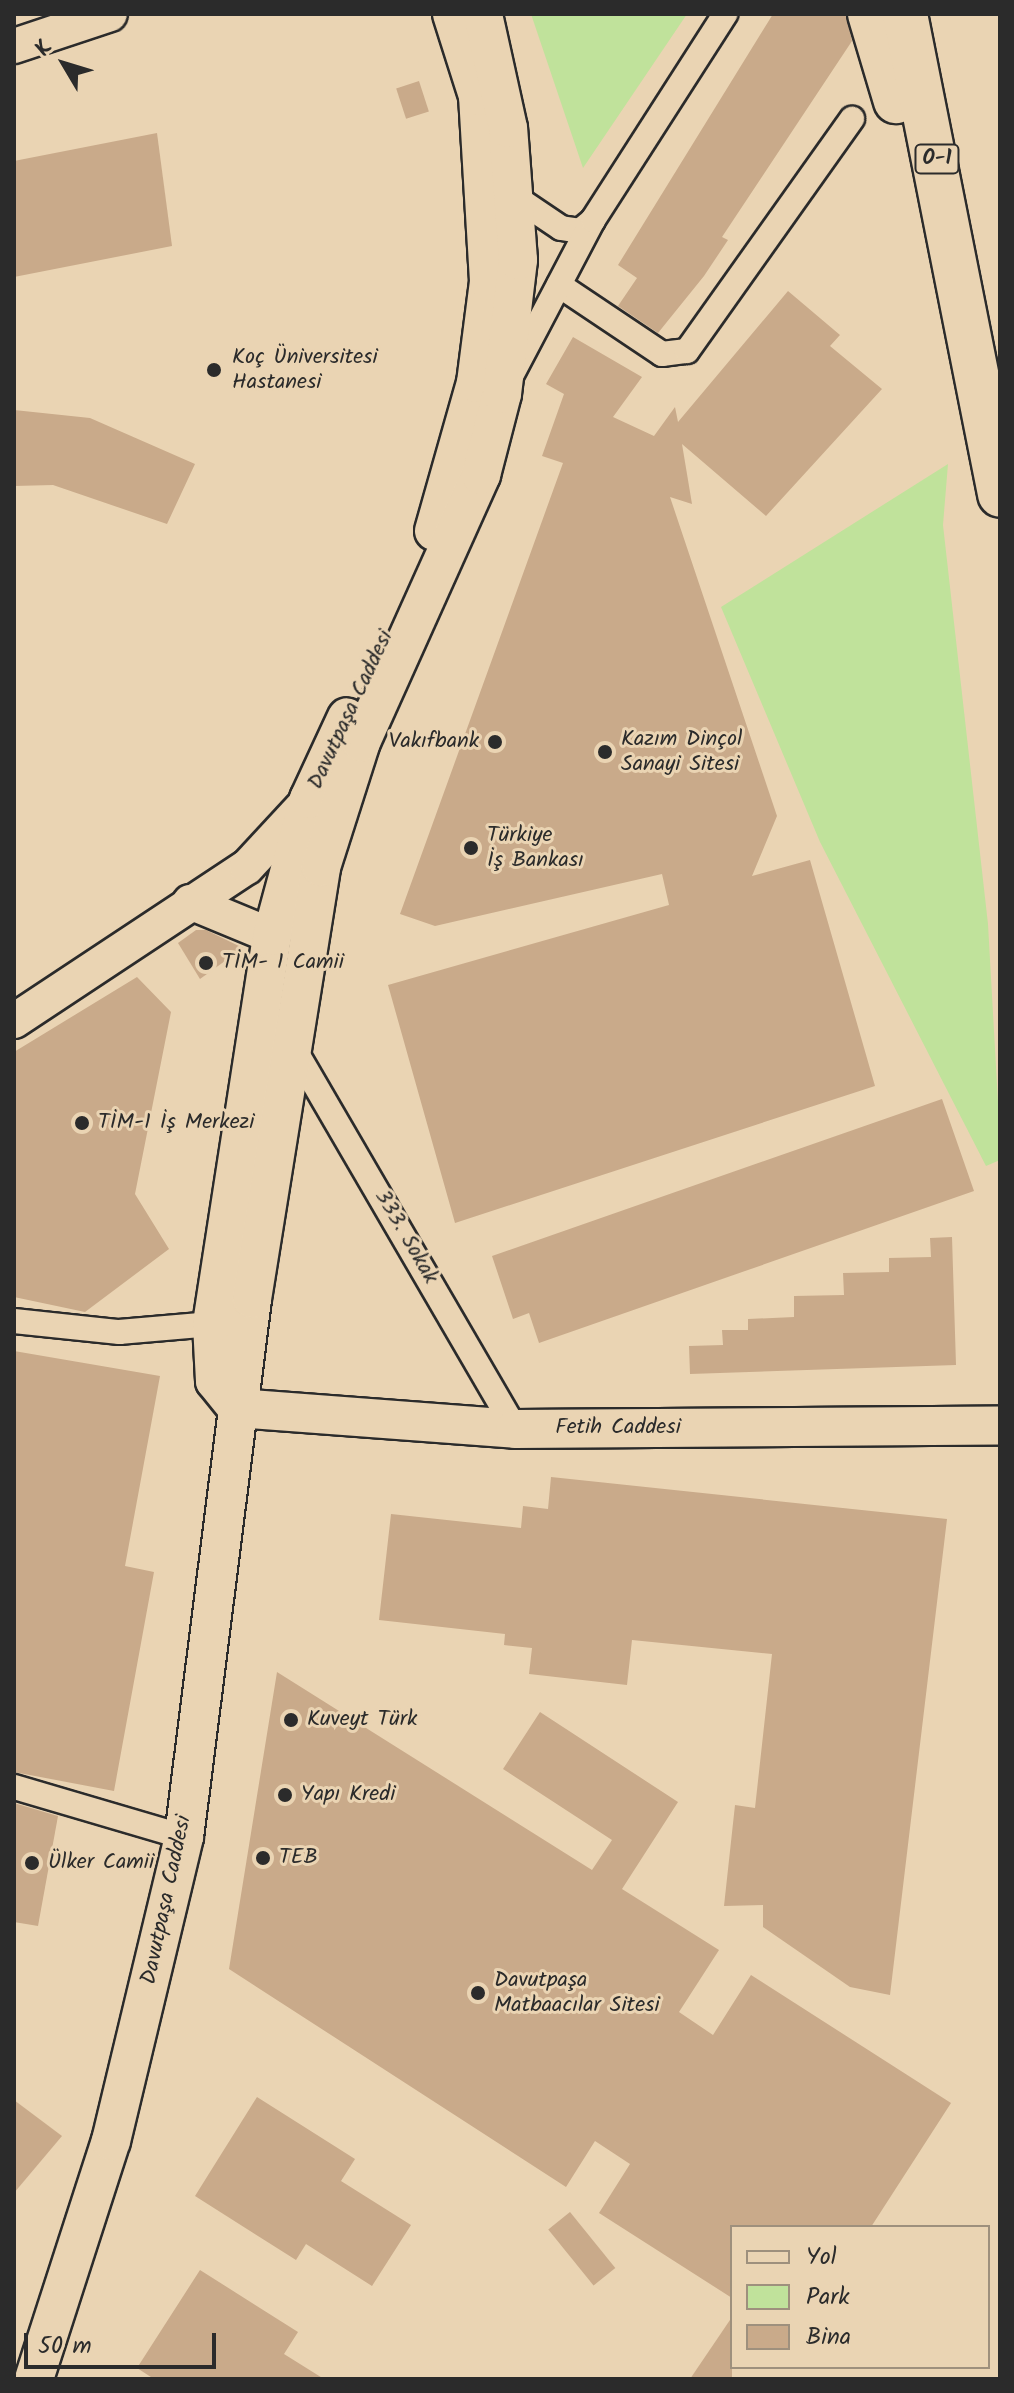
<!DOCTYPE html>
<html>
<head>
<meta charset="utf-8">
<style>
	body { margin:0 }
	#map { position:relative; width:1014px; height:2393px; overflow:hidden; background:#ead4b3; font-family:Kalam,sans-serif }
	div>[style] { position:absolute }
	.green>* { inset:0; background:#c0e29b }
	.building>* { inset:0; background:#c9aa8a; transform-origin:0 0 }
	.roads { filter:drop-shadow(2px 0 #2b2b2b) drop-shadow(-2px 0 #2b2b2b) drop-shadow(0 2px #2b2b2b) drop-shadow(0 -2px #2b2b2b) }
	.street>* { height:24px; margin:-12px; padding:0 12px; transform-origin:12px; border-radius:12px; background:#ead4b3 }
	.secondary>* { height:34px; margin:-17px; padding:0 17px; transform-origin:17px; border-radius:17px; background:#ead4b3 }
	.primary>* { height:38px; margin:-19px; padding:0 19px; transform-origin:19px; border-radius:19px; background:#ead4b3 }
	.highway>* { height:44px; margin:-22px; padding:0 22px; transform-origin:22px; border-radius:22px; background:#ead4b3 }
	.dots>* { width:22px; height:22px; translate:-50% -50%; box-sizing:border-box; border:4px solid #ead4b3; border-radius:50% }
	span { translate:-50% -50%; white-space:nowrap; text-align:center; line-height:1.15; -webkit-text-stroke:6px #ead4b3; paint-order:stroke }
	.shield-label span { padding:2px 6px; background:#ead4b3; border:2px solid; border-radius:6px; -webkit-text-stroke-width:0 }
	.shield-label { font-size:20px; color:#2b2b2b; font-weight:700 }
	.poi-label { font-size:22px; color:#2b2b2b }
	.left { translate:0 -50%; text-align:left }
	.right { translate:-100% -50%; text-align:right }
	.street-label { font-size:22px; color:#2b2b2b }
	.frame { position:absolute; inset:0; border:16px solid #2b2b2b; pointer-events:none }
	.legend { position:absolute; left:730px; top:2225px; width:260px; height:144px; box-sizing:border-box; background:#ead4b3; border:2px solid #9e907d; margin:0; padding:10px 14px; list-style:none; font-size:24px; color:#2b2b2b }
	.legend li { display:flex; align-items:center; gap:16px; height:40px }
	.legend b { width:40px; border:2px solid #9e907d }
	.north { position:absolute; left:24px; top:24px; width:80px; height:80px; -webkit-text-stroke:6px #ead4b3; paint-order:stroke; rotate:308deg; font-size:22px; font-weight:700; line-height:32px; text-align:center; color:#2b2b2b }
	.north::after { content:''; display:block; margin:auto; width:28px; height:36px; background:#2b2b2b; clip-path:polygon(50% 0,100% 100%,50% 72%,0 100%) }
	.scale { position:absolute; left:24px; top:2333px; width:192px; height:36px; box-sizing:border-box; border:4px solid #2b2b2b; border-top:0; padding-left:10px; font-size:24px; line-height:28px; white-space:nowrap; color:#2b2b2b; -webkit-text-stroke:6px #ead4b3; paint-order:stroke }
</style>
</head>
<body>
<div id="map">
	<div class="green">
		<i style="clip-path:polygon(531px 14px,687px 14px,583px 168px)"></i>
		<i style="clip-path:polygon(948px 464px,943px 525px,988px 924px,1000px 1138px,1000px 1160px,986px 1166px,820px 842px,721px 607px)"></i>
	</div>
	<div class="building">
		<i style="clip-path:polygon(773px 14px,846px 14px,852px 41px,722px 237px,728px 240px,704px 276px,658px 333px,618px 306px,637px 278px,618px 265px)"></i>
		<i style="left:419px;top:81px;width:32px;height:24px;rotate:72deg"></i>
		<i style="clip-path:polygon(157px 133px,172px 246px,14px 277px,14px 161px)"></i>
		<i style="clip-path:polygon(788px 291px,840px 335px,830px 346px,882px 389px,766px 516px,682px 444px,692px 504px,670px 497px,777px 816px,752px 876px,810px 860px,875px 1086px,455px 1223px,388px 985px,669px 905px,662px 874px,435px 926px,400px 914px,563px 463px,542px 456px,564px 394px,546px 384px,573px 337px,642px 377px,613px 417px,654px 436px,675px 407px,678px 422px)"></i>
		<i style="clip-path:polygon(14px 410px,90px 418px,195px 464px,167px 524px,53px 485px,14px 486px)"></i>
		<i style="clip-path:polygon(196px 930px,206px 930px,243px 948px,200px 979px,178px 943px)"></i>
		<i style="clip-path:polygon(137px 977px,171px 1012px,135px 1194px,169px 1249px,85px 1312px,14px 1297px,14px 1052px)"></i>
		<i style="clip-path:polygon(942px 1099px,974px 1191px,539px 1343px,529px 1313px,513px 1319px,492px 1256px)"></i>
		<i style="clip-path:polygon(952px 1237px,956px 1365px,690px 1374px,689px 1346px,723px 1345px,722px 1330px,748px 1330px,748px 1319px,794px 1317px,794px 1296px,844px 1295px,843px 1273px,889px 1272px,889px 1258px,931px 1257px,930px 1238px)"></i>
		<i style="clip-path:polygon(14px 1351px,160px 1376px,125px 1566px,154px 1572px,114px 1791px,14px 1772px)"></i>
		<i style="clip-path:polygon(551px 1477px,947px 1519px,890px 1995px,850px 1987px,763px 1927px,763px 1905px,724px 1906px,735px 1805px,755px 1808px,772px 1654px,632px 1640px,627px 1685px,529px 1674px,532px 1648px,504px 1645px,505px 1634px,379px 1620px,391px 1514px,521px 1528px,523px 1506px,548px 1509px)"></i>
		<i style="clip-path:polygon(277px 1672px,592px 1870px,612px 1840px,503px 1769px,540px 1712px,678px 1802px,622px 1889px,719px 1950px,679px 2012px,713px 2035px,751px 1975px,951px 2103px,871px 2227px,732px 2227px,732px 2298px,599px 2213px,630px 2164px,595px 2141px,566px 2187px,229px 1969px)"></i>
		<i style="clip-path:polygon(14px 1803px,58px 1816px,38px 1926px,14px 1922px)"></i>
		<i style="clip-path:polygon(257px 2097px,355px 2159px,341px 2181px,411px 2225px,372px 2286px,306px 2244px,296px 2260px,195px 2196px)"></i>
		<i style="clip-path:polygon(14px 2100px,62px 2136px,14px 2193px)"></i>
		<i style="left:570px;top:2212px;width:72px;height:28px;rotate:51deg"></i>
		<i style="clip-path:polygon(200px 2270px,298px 2332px,284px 2354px,324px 2379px,154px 2379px,137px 2368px)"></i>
		<i style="clip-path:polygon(732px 2317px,732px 2379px,690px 2379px)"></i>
	</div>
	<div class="roads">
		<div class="street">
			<i style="left:515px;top:197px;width:55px;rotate:34deg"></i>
			<i style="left:561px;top:228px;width:19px;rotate:9deg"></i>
			<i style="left:580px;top:231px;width:17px;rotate:-40deg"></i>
			<i style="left:559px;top:285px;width:124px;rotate:33.8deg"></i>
			<i style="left:662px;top:354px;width:25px;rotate:-7deg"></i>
			<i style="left:687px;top:351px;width:285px;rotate:-54.6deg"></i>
			<i style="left:511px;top:376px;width:176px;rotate:-62.3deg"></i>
			<i style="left:593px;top:220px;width:245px;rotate:-57.3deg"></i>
			<i style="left:293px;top:1047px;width:442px;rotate:59.8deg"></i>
			<i style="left:14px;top:1321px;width:106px;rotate:6deg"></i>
			<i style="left:119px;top:1332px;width:93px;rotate:-4.9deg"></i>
			<i style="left:14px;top:1787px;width:177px;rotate:16.4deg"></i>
		</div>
		<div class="secondary">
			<i style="left:14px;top:46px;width:101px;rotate:-18.4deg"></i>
			<i style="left:190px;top:902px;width:89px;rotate:22.5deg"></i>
			<i style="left:14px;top:1021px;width:279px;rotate:-33.5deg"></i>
			<i style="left:247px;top:867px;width:91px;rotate:-47.2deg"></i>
		</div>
		<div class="primary">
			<i style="left:434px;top:531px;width:154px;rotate:-74.2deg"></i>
			<i style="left:476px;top:383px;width:103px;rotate:-82.7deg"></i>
			<i style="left:489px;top:281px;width:185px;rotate:-93.4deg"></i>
			<i style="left:478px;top:96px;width:86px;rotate:-107.6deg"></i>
			<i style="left:237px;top:1408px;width:35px;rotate:-129deg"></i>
			<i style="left:215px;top:1381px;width:57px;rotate:-93deg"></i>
			<i style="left:212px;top:1324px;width:393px;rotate:-81.2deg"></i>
			<i style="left:272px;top:936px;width:142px;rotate:-74.9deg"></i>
			<i style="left:309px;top:799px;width:90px;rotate:-65.1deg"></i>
			<i style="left:237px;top:1408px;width:279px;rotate:4.3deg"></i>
			<i style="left:515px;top:1429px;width:485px;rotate:-0.4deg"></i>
			<i style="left:34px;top:2379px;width:250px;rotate:-72.1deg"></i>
			<i style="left:111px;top:2141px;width:313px;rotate:-76.5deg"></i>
			<i style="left:184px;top:1837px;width:542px;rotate:-82.8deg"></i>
			<i style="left:252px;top:1299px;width:437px;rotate:-80.9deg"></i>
			<i style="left:321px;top:867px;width:131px;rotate:-72.3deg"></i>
			<i style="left:361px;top:742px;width:293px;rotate:-65.8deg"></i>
			<i style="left:481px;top:475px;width:84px;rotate:-75.5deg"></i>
			<i style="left:502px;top:394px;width:135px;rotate:-83.2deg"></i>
			<i style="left:518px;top:260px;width:132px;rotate:-94.3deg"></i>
			<i style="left:508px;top:128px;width:117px;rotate:-102.4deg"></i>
		</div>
		<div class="highway">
			<i style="left:870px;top:14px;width:91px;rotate:73.4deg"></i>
			<i style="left:905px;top:14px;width:490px;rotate:78.8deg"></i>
		</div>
	</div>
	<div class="dots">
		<i style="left:214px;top:370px;background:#2b2b2b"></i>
		<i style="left:495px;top:742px;background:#2b2b2b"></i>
		<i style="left:605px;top:752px;background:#2b2b2b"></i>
		<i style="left:471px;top:848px;background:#2b2b2b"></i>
		<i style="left:206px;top:963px;background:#2b2b2b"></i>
		<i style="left:82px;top:1123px;background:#2b2b2b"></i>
		<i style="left:291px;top:1720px;background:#2b2b2b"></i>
		<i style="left:285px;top:1795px;background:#2b2b2b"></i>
		<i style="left:263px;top:1858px;background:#2b2b2b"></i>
		<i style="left:32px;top:1863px;background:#2b2b2b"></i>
		<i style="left:478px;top:1993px;background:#2b2b2b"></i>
	</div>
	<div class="shield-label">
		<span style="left:937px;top:159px">O-1</span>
	</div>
	<div class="poi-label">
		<span class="left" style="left:232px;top:370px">Koç Üniversitesi<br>Hastanesi</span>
		<span class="left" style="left:621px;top:752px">Kazım Dinçol<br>Sanayi Sitesi</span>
		<span class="right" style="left:479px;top:742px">Vakıfbank</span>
		<span class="left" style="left:487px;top:848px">Türkiye<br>İş Bankası</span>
		<span class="left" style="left:222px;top:963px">TİM- 1 Camii</span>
		<span class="left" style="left:98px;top:1123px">TİM-1 İş Merkezi</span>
		<span class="left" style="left:307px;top:1720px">Kuveyt Türk</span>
		<span class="left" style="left:301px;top:1795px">Yapı Kredi</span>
		<span class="left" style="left:279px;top:1858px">TEB</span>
		<span class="left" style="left:48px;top:1863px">Ülker Camii</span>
		<span class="left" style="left:494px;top:1993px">Davutpaşa<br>Matbaacılar Sitesi</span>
	</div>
	<div class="street-label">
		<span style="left:351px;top:710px;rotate:-65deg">Davutpaşa Caddesi</span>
		<span style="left:406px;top:1237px;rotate:60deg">333. Sokak</span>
		<span style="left:618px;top:1428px">Fetih Caddesi</span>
		<span style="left:167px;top:1900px;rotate:-78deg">Davutpaşa Caddesi</span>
	</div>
	<div class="frame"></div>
	<ul class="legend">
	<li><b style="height:10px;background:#ead4b3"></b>Yol</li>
	<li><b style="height:22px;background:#c0e29b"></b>Park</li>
	<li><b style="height:22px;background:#c9aa8a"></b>Bina</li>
	</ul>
	<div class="north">K</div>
	<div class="scale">50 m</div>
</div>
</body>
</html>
